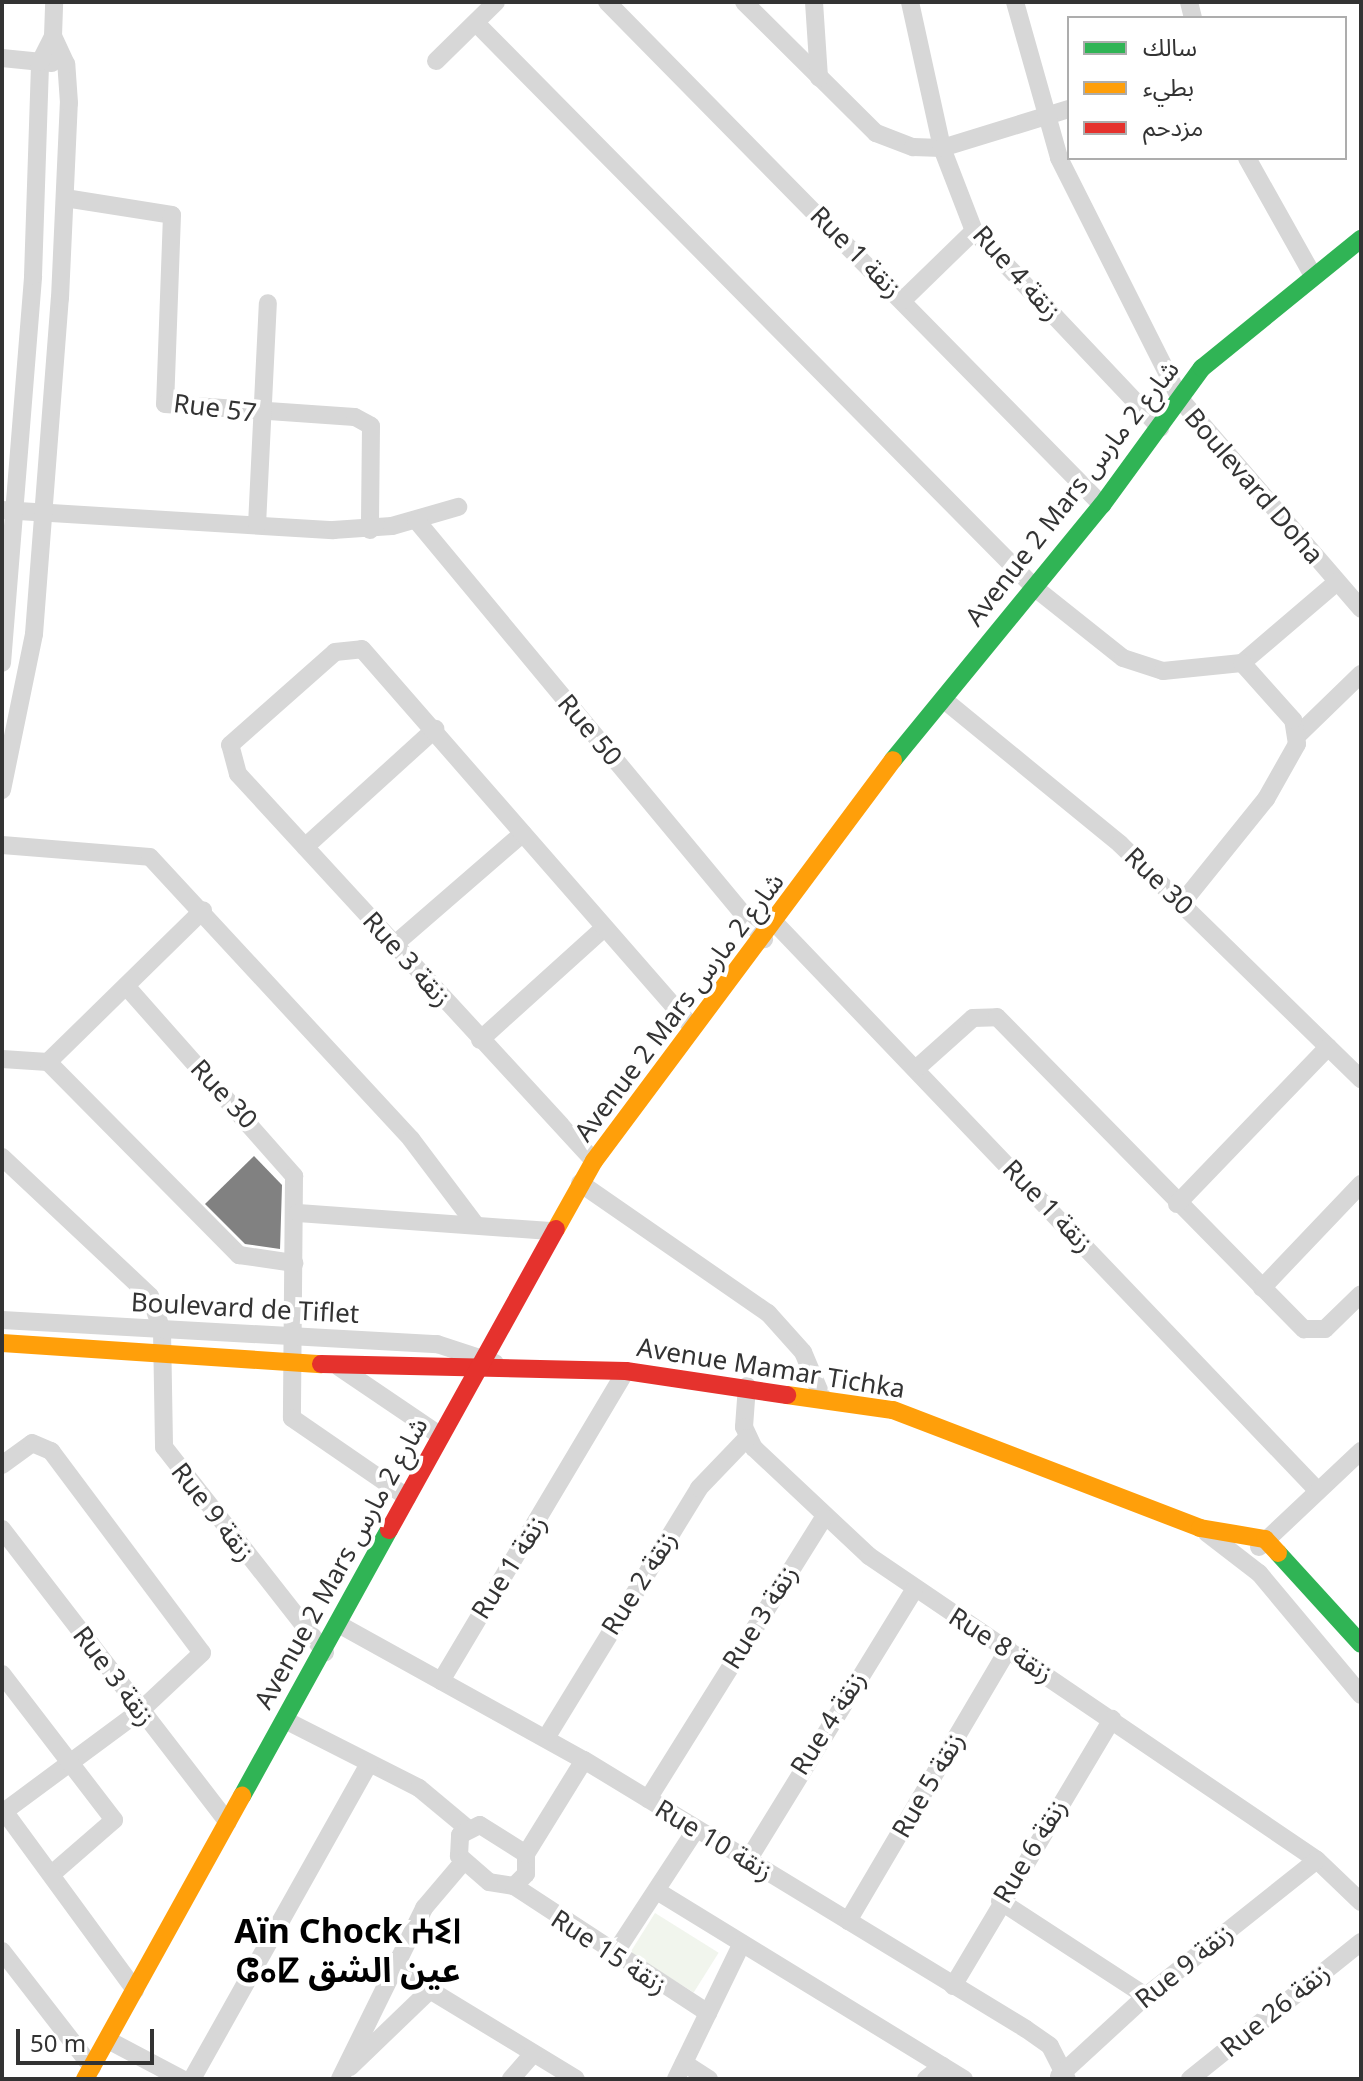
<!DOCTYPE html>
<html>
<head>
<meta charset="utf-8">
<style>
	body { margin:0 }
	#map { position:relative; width:1363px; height:2081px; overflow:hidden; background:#fff; font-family:"Noto Sans","Noto Sans Arabic","Noto Sans Tifinagh",sans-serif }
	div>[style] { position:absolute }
	.green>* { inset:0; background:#f1f5ed; transform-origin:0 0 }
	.building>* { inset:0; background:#818181 }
	.street>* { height:18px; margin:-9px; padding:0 9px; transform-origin:9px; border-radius:9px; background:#d7d7d7 }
	.fast>* { height:18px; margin:-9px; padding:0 9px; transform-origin:9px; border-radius:9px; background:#30b455 }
	.slow>* { height:18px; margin:-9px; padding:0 9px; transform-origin:9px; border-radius:9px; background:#ff9f0a }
	.jam>* { height:18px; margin:-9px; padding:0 9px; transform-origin:9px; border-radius:9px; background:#e5322d }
	span { translate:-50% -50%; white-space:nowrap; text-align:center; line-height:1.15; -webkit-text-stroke:8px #fff; paint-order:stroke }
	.street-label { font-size:26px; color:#333 }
	.district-label { font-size:34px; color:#000; font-weight:700 }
	.frame { position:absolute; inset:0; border:4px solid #333; pointer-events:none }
	.legend { position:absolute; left:1067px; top:16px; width:280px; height:144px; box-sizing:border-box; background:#fff; border:2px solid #adadad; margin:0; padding:10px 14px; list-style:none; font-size:24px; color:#333 }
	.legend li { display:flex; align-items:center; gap:16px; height:40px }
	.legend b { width:40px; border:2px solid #adadad }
	.scale { position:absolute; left:16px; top:2029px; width:138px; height:36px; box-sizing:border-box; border:4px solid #333; border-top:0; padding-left:10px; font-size:24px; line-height:28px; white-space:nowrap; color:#333; -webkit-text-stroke:6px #fff; paint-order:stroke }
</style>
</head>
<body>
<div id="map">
	<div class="green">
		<i style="left:655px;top:1913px;width:75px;height:47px;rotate:32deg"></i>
	</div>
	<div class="building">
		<i style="clip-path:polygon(254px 1156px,282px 1185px,280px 1249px,245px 1244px,205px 1204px)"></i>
	</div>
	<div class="street">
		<i style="left:607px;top:2px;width:706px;rotate:45.46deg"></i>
		<i style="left:744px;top:2px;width:186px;rotate:44.8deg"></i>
		<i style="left:876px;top:133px;width:40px;rotate:21deg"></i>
		<i style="left:913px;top:147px;width:29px;rotate:2deg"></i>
		<i style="left:942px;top:148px;width:89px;rotate:68.9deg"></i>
		<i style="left:974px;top:231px;width:271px;rotate:46.6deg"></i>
		<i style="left:814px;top:2px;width:76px;rotate:86.2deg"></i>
		<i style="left:910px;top:2px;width:149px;rotate:77.6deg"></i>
		<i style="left:942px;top:148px;width:133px;rotate:-17.1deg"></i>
		<i style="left:1015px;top:2px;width:162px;rotate:74.2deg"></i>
		<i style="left:1059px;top:158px;width:270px;rotate:63.3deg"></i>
		<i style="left:1180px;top:399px;width:277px;rotate:49.2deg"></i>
		<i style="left:1189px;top:2px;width:16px;rotate:76deg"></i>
		<i style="left:476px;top:23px;width:795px;rotate:45.31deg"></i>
		<i style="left:1035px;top:588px;width:112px;rotate:38.5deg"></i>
		<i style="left:1123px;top:658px;width:42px;rotate:18deg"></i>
		<i style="left:1163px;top:671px;width:79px;rotate:-5.8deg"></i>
		<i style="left:1242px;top:663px;width:125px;rotate:-40.5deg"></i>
		<i style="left:2px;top:58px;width:50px;rotate:5.7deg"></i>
		<i style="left:436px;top:61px;width:84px;rotate:-44.5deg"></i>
		<i style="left:1247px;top:158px;width:133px;rotate:60.7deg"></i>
		<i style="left:65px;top:198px;width:108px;rotate:9deg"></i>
		<i style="left:172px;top:215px;width:189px;rotate:92.1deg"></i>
		<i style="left:165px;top:404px;width:190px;rotate:3.9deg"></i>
		<i style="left:355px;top:417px;width:18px;rotate:29deg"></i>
		<i style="left:371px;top:426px;width:104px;rotate:90.6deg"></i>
		<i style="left:903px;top:300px;width:99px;rotate:-44.2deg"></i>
		<i style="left:2px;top:510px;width:332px;rotate:3.5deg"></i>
		<i style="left:333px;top:530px;width:59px;rotate:-3.9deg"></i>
		<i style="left:392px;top:526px;width:69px;rotate:-16.1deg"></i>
		<i style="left:416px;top:520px;width:545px;rotate:50.29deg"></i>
		<i style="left:257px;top:525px;width:222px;rotate:-87.2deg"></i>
		<i style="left:2px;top:663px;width:388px;rotate:-85.4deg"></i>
		<i style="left:33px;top:276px;width:214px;rotate:-88.1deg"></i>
		<i style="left:40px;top:62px;width:29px;rotate:-63deg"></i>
		<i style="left:53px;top:36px;width:34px;rotate:-88deg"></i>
		<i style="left:943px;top:699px;width:229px;rotate:39.3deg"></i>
		<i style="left:1120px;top:844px;width:337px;rotate:44.3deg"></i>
		<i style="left:1298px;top:735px;width:88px;rotate:-44.1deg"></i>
		<i style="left:2px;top:790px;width:159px;rotate:-78.4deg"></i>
		<i style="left:34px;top:634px;width:337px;rotate:-85.6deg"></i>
		<i style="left:60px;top:298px;width:195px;rotate:-87.4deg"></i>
		<i style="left:69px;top:103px;width:39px;rotate:-94deg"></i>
		<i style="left:66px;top:64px;width:31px;rotate:-115deg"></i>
		<i style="left:2px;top:845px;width:148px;rotate:4.6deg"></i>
		<i style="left:150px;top:857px;width:384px;rotate:47.2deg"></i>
		<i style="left:411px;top:1139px;width:106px;rotate:53deg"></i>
		<i style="left:305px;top:847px;width:176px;rotate:-42.2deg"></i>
		<i style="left:1182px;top:903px;width:134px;rotate:-51.1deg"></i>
		<i style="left:1266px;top:799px;width:63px;rotate:-60.6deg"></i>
		<i style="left:1297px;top:744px;width:24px;rotate:-99deg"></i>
		<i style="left:1293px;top:720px;width:76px;rotate:-131.8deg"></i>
		<i style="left:776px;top:924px;width:783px;rotate:46.29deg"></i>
		<i style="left:395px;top:944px;width:169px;rotate:-40.9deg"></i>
		<i style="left:126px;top:986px;width:254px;rotate:48.5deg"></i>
		<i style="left:294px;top:1176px;width:242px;rotate:90.5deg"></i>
		<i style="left:292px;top:1418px;width:140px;rotate:34.5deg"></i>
		<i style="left:480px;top:1040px;width:166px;rotate:-42.1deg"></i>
		<i style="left:2px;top:1059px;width:46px;rotate:3.7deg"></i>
		<i style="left:48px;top:1062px;width:272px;rotate:45.3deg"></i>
		<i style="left:239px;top:1255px;width:56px;rotate:8.3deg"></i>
		<i style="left:48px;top:1062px;width:217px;rotate:-44.4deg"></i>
		<i style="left:917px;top:1068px;width:75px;rotate:-41.8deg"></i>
		<i style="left:973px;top:1018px;width:24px;rotate:-2deg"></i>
		<i style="left:997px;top:1017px;width:438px;rotate:45.5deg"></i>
		<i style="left:1304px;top:1329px;width:21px"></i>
		<i style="left:1325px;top:1329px;width:50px;rotate:-44.2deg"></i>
		<i style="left:2px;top:1157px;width:203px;rotate:43.2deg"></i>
		<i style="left:150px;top:1296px;width:36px;rotate:71deg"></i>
		<i style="left:162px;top:1330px;width:117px;rotate:89deg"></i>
		<i style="left:164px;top:1447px;width:261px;rotate:51.9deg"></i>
		<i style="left:594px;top:1161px;width:526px;rotate:-132.61deg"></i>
		<i style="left:238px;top:774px;width:30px;rotate:-105deg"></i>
		<i style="left:230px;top:745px;width:140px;rotate:-41.5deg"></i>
		<i style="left:335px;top:652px;width:27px;rotate:-6deg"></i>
		<i style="left:362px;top:649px;width:502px;rotate:48.88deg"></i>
		<i style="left:580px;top:1183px;width:229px;rotate:34.7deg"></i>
		<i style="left:768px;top:1313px;width:52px;rotate:48.1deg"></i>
		<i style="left:803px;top:1352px;width:49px;rotate:67.1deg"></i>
		<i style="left:1177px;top:1204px;width:218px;rotate:-46.1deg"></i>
		<i style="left:298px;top:1213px;width:253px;rotate:4.1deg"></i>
		<i style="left:1262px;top:1288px;width:144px;rotate:-46.4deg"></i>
		<i style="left:2px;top:1320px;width:436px;rotate:3.2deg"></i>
		<i style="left:437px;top:1344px;width:61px;rotate:18.1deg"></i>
		<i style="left:339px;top:1367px;width:123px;rotate:34.1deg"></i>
		<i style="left:747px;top:1386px;width:41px;rotate:94.2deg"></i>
		<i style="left:744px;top:1427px;width:23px;rotate:65deg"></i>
		<i style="left:754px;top:1448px;width:158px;rotate:43.2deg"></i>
		<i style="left:869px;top:1556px;width:541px;rotate:34.16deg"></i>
		<i style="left:1317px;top:1860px;width:61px;rotate:43.7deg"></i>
		<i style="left:2px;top:1465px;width:37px;rotate:-36deg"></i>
		<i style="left:32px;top:1443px;width:21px;rotate:23deg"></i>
		<i style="left:51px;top:1451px;width:252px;rotate:53.2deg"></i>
		<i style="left:202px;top:1653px;width:85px;rotate:136.9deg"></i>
		<i style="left:140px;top:1711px;width:172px;rotate:143.5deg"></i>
		<i style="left:2px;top:1529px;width:370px;rotate:52.4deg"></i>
		<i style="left:1207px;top:1533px;width:66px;rotate:37.6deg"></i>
		<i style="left:1259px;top:1573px;width:159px;rotate:50.1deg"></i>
		<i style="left:1259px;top:1547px;width:140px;rotate:-43.3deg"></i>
		<i style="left:340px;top:1625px;width:279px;rotate:29deg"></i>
		<i style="left:584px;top:1760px;width:517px;rotate:31.32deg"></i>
		<i style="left:1026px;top:2029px;width:29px;rotate:35deg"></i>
		<i style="left:1050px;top:2046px;width:37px;rotate:63deg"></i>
		<i style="left:2px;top:1674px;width:184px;rotate:52.5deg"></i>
		<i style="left:114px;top:1820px;width:81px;rotate:139deg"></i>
		<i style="left:441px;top:1681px;width:361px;rotate:-59.2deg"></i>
		<i style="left:285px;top:1720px;width:150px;rotate:26.9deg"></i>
		<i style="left:419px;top:1788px;width:62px;rotate:39.8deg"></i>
		<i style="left:546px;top:1738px;width:293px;rotate:-58.5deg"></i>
		<i style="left:699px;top:1488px;width:69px;rotate:-46.2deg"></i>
		<i style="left:648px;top:1799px;width:332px;rotate:-58deg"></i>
		<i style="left:4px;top:1811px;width:222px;rotate:53.8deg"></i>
		<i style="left:480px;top:1825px;width:54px;rotate:32.2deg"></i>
		<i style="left:526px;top:1854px;width:20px;rotate:90deg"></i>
		<i style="left:526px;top:1874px;width:17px;rotate:135deg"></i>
		<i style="left:514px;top:1886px;width:25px;rotate:-171deg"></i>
		<i style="left:489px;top:1882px;width:40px;rotate:-139deg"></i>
		<i style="left:459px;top:1856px;width:21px;rotate:-87deg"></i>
		<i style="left:460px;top:1835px;width:22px;rotate:-27deg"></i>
		<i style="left:526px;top:1854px;width:110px;rotate:-58.3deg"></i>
		<i style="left:748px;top:1860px;width:317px;rotate:-58.4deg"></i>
		<i style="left:514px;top:1886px;width:232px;rotate:33.2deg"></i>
		<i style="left:657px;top:1891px;width:360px;rotate:31.5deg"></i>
		<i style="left:1000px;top:1901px;width:174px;rotate:33.1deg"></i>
		<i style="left:848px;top:1921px;width:316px;rotate:-59.5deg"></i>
		<i style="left:2px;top:1951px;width:147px;rotate:52.2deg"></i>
		<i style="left:613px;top:1956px;width:152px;rotate:-56.8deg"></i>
		<i style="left:392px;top:1967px;width:215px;rotate:31.3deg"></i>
		<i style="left:953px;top:1986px;width:311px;rotate:-59.2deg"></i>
		<i style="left:108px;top:2040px;width:84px;rotate:27.8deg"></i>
		<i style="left:684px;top:2063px;width:30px;rotate:33deg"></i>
		<i style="left:350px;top:2067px;width:110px;rotate:-43.9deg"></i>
		<i style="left:1059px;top:2076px;width:118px;rotate:-42.6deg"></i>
		<i style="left:1146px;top:1996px;width:218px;rotate:-38.5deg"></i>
		<i style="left:192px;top:2079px;width:362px;rotate:-60.7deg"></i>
		<i style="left:340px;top:2079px;width:191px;rotate:-63.8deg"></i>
		<i style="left:424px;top:1908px;width:60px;rotate:-49.7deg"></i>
		<i style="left:511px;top:2079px;width:33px;rotate:-49deg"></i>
		<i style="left:676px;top:2079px;width:149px;rotate:-64.1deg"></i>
		<i style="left:926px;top:2079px;width:21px;rotate:-39deg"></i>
		<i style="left:1190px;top:2079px;width:219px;rotate:-38.7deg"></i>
	</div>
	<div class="fast">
		<i style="left:893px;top:760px;width:330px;rotate:-50.7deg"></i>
		<i style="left:1102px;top:505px;width:170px;rotate:-53.9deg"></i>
		<i style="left:1202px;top:368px;width:205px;rotate:-39.1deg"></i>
		<i style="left:1278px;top:1553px;width:123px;rotate:47.6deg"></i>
		<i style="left:242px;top:1796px;width:304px;rotate:-61.1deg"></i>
	</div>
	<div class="slow">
		<i style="left:556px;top:1229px;width:78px;rotate:-60.8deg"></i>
		<i style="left:594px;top:1161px;width:500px;rotate:-53.29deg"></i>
		<i style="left:2px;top:1343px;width:320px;rotate:3.8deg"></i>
		<i style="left:787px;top:1395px;width:107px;rotate:8.1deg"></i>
		<i style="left:893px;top:1410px;width:329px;rotate:21deg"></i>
		<i style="left:1200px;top:1528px;width:66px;rotate:9.6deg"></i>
		<i style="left:1265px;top:1539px;width:19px;rotate:47deg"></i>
		<i style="left:85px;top:2079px;width:324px;rotate:-61deg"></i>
	</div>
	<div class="jam">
		<i style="left:321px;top:1364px;width:305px;rotate:1.3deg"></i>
		<i style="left:626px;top:1371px;width:163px;rotate:8.5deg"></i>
		<i style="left:389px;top:1530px;width:344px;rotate:-61deg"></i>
	</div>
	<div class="street-label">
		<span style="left:856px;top:252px;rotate:45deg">Rue 1 زنقة</span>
		<span style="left:1017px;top:273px;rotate:48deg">Rue 4 زنقة</span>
		<span style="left:215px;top:408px;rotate:7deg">Rue 57</span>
		<span style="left:1254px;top:486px;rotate:49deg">Boulevard Doha</span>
		<span style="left:1072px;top:493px;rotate:-52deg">Avenue 2 Mars شارع 2 مارس</span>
		<span style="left:590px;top:730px;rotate:50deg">Rue 50</span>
		<span style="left:1159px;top:881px;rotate:44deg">Rue 30</span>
		<span style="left:407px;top:959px;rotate:48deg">Rue 3 زنقة</span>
		<span style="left:679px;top:1007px;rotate:-53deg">Avenue 2 Mars شارع 2 مارس</span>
		<span style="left:224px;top:1094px;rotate:47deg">Rue 30</span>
		<span style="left:1048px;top:1206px;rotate:46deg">Rue 1 زنقة</span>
		<span style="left:245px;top:1308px;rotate:3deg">Boulevard de Tiflet</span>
		<span style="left:771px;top:1368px;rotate:9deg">Avenue Mamar Tichka</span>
		<span style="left:213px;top:1512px;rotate:52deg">Rue 9 زنقة</span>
		<span style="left:341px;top:1563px;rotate:-61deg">Avenue 2 Mars شارع 2 مارس</span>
		<span style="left:509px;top:1567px;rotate:-58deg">Rue 1 زنقة</span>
		<span style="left:639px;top:1583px;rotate:-58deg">Rue 2 زنقة</span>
		<span style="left:760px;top:1617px;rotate:-58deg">Rue 3 زنقة</span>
		<span style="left:1001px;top:1645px;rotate:32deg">Rue 8 زنقة</span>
		<span style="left:114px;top:1676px;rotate:53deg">Rue 3 زنقة</span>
		<span style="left:828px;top:1723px;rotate:-58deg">Rue 4 زنقة</span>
		<span style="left:928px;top:1785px;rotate:-60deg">Rue 5 زنقة</span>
		<span style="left:714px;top:1840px;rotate:31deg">Rue 10 زنقة</span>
		<span style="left:1030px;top:1851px;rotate:-59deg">Rue 6 زنقة</span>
		<span style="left:609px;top:1952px;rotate:33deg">Rue 15 زنقة</span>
		<span style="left:1184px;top:1966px;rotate:-39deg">Rue 9 زنقة</span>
		<span style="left:1275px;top:2010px;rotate:-39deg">Rue 26 زنقة</span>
	</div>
	<div class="district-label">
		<span style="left:348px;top:1950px">Aïn Chock ⵄⵉⵏ<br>ⵛⴰⵇ عين الشق</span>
	</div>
	<div class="frame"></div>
	<ul class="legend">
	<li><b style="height:10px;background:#30b455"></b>سالك</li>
	<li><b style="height:10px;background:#ff9f0a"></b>بطيء</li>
	<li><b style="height:10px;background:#e5322d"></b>مزدحم</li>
	</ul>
	<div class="scale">50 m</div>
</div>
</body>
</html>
